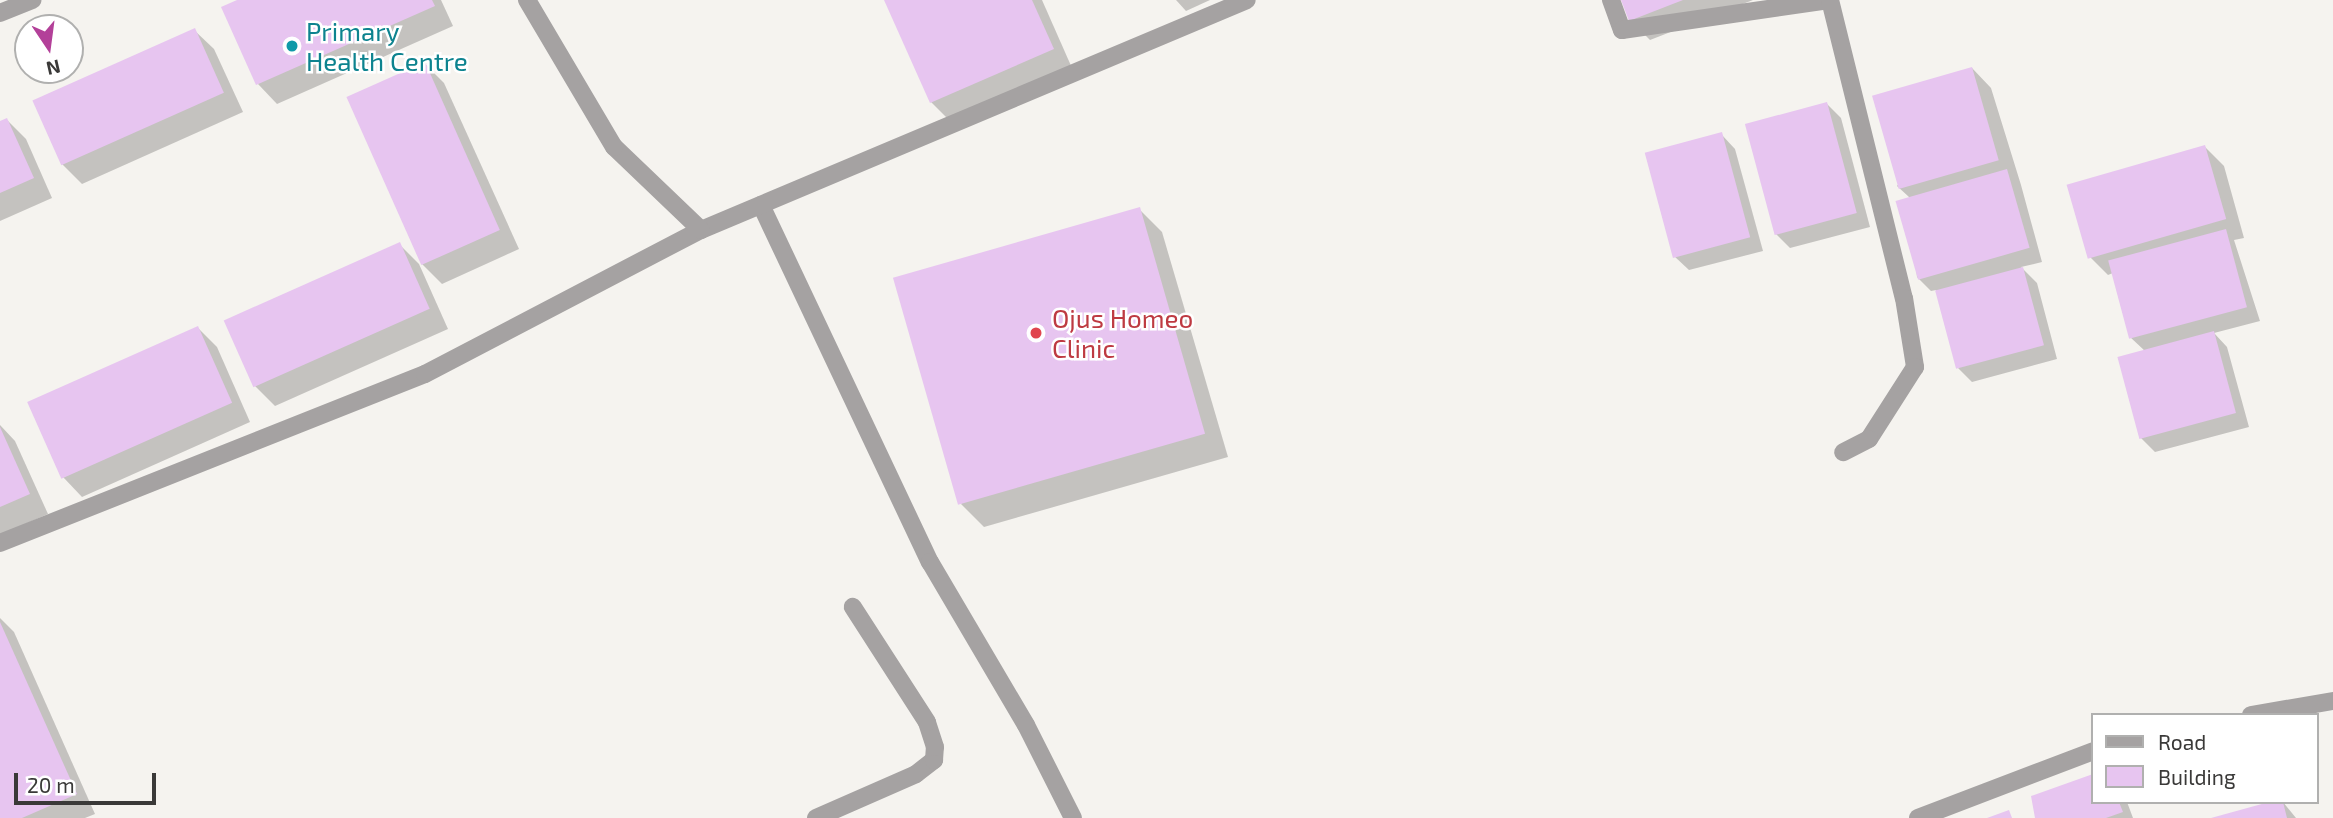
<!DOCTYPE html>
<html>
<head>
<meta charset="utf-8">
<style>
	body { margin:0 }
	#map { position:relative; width:2333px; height:818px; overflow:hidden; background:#f5f3ef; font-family:"Exo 2",sans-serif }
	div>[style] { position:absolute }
	.shadow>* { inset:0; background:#0003 }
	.building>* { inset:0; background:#e7c5f0; transform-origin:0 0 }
	.minor>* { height:18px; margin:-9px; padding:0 9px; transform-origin:9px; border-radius:9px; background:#a5a2a2 }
	.dots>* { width:19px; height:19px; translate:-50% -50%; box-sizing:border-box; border:4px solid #fff; border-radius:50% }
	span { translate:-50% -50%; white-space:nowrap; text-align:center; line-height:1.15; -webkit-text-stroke:5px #fff; paint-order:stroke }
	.culture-label { font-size:26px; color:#0d838f }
	.left { translate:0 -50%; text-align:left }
	.health-label { font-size:26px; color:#be3a42 }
	.legend { position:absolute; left:2091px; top:713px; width:228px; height:91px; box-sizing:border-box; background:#fff; border:2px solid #b0b0af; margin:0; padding:9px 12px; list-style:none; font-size:21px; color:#3a3938 }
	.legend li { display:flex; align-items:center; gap:14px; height:35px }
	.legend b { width:35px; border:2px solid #b0b0af }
	.north { position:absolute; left:14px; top:14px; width:70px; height:70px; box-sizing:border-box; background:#fff; border:2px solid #b0b0af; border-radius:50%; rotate:167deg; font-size:19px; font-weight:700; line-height:28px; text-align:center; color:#3a3938 }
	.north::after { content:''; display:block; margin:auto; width:24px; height:32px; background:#b34099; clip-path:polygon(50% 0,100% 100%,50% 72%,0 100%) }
	.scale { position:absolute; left:14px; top:773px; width:142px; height:32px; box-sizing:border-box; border:4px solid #3a3938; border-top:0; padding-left:9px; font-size:21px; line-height:24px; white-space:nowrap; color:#3a3938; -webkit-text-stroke:5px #fff; paint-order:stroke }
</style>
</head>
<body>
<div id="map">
	<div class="shadow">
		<i style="clip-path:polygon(241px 0,441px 0,453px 26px,277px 104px,258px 84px,224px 8px)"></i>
		<i style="clip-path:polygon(886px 0,1042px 0,1072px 68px,951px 122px,931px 102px)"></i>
		<i style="clip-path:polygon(1176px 0,1210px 0,1186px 11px)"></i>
		<i style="clip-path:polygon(1623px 0,1753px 0,1650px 40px,1630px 20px)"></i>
		<i style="clip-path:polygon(194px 30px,214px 49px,243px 112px,82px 184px,62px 164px)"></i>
		<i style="clip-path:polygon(425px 64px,444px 83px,519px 249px,442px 284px,422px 264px)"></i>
		<i style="clip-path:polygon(1972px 68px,1991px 88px,2021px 185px,2042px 262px,2021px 267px,2037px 283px,2057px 359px,1972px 382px,1958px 368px,1936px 290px,1931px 291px,1917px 277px,1909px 197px,1897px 186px)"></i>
		<i style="clip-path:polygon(1827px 104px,1841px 118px,1870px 227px,1790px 248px,1776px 234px)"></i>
		<i style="clip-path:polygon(7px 120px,26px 139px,52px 198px,0 221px,0 123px)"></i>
		<i style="clip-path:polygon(1721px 134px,1735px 149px,1763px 251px,1689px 270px,1674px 256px)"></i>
		<i style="clip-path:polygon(2205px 147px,2224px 166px,2244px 238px,2234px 240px,2260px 321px,2214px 333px,2227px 347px,2249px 427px,2155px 452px,2141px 438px,2145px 351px,2130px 337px,2113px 273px,2108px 275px,2088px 255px)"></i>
		<i style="clip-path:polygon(1139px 209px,1162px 232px,1228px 457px,984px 527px,961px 504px)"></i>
		<i style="clip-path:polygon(400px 245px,419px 264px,448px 329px,275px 406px,255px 386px)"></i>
		<i style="clip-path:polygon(198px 328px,217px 347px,250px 422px,82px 497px,63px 477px)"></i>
		<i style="clip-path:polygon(0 425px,15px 441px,48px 514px,0 535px)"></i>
		<i style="clip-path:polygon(0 618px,14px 632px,95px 814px,85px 818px,0 818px)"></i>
		<i style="clip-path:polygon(2093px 776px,2093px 802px,2127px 802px,2133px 818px,2037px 818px,2033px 797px)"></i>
		<i style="clip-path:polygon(2283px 802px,2296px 818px,2217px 818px)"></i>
	</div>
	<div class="building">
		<i style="clip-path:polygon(237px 0,432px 0,435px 6px,256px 85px,221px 7px)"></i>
		<i style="clip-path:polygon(884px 0,1032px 0,1054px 49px,930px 103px)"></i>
		<i style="clip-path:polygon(1621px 0,1683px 0,1629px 21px)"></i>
		<i style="left:195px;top:28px;width:71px;height:178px;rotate:66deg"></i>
		<i style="left:425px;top:62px;width:184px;height:86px;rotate:66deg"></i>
		<i style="left:1972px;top:67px;width:97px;height:104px;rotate:74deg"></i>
		<i style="left:1827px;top:102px;width:115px;height:85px;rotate:75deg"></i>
		<i style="clip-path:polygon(7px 118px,34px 178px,0 193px,0 121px)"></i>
		<i style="left:1722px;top:132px;width:109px;height:80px;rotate:75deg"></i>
		<i style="left:2205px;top:145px;width:77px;height:144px;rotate:74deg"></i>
		<i style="left:2007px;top:169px;width:82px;height:116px;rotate:74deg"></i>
		<i style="left:1140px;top:207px;width:236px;height:257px;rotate:74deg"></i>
		<i style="left:2226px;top:229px;width:81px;height:122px;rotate:75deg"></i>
		<i style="left:400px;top:242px;width:73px;height:193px;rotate:66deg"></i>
		<i style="left:2023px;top:267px;width:81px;height:91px;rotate:75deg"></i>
		<i style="left:198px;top:326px;width:84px;height:187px;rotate:66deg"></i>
		<i style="left:2214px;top:331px;width:85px;height:100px;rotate:75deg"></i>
		<i style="clip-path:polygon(0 427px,30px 494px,0 507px)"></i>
		<i style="clip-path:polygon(0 622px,77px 794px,22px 818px,0 818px)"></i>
		<i style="clip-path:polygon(2093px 774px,2093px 802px,2119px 802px,2123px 812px,2106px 818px,2035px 818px,2031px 796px)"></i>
		<i style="clip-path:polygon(2269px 802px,2283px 802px,2287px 818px,2211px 818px)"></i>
		<i style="clip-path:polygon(2009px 810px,2012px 818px,1987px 818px)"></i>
	</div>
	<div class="minor">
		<i style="left:1611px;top:0;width:32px;rotate:70deg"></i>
		<i style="left:1622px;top:30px;width:209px;rotate:-8.2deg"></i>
		<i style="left:1830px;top:0;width:307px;rotate:76.1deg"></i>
		<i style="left:1904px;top:298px;width:70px;rotate:80.9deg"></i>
		<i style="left:1915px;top:367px;width:85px;rotate:122.6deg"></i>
		<i style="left:1869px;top:439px;width:29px;rotate:153deg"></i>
		<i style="left:0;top:13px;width:35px;rotate:-22deg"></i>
		<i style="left:761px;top:205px;width:395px;rotate:64.7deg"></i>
		<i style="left:930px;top:562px;width:189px;rotate:59.5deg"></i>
		<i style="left:1026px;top:725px;width:104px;rotate:63.2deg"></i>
		<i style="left:701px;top:230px;width:592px;rotate:-22.84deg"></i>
		<i style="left:0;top:543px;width:457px;rotate:-21.7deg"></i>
		<i style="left:425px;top:374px;width:311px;rotate:-27.6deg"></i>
		<i style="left:701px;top:230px;width:120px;rotate:-136.3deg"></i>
		<i style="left:614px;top:147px;width:171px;rotate:-120.6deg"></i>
		<i style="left:2251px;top:715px;width:83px;rotate:-9.7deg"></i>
		<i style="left:816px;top:818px;width:109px;rotate:-23.7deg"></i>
		<i style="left:916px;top:774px;width:23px;rotate:-38deg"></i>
		<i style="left:934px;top:760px;width:13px;rotate:-86deg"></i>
		<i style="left:935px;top:747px;width:26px;rotate:-108deg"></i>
		<i style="left:927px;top:722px;width:137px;rotate:-122.8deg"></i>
		<i style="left:1918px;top:818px;width:187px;rotate:-20.9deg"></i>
	</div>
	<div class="dots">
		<i style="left:292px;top:46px;background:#0f9aa8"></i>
		<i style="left:1036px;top:333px;background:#e0444e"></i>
	</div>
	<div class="culture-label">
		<span class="left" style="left:306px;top:46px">Primary<br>Health Centre</span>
	</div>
	<div class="health-label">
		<span class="left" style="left:1052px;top:333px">Ojus Homeo<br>Clinic</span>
	</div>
	<ul class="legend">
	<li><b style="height:9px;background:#a5a2a2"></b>Road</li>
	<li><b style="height:19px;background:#e7c5f0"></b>Building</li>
	</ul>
	<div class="north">N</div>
	<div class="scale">20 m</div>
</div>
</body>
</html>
